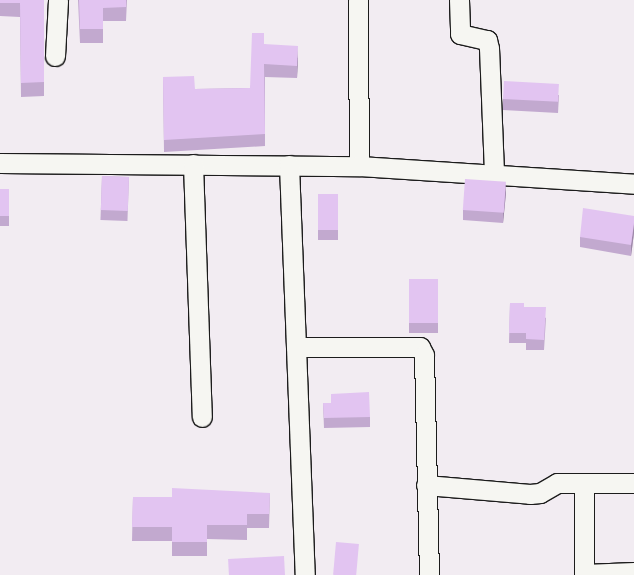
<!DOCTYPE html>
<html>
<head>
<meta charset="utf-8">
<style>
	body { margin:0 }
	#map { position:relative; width:634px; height:575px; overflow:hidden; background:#f2ecf2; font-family:Delius,sans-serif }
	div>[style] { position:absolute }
	.roads { filter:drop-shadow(1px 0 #1c1c1c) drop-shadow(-1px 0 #1c1c1c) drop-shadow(0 1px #1c1c1c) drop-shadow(0 -1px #1c1c1c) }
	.minor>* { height:19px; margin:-9.5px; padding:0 9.5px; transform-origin:9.5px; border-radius:9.5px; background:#f6f6f2 }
	.wall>* { inset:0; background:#c2a9cf; transform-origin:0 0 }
	.shaded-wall>* { inset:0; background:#9e89a9 }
	.building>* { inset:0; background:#e2c4f1; transform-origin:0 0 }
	span { translate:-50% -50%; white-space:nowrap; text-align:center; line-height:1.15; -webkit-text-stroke:4px #f6f6f2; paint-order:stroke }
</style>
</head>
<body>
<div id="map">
	<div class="roads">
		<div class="minor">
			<i style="left:358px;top:0;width:166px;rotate:89.7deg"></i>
			<i style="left:459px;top:0;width:34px;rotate:88deg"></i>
			<i style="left:460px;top:34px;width:28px;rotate:13deg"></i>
			<i style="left:487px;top:40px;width:8px;rotate:76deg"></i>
			<i style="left:489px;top:48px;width:127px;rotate:87.7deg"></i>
			<i style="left:55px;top:56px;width:56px;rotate:-86.9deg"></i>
			<i style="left:0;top:163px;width:359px;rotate:0.5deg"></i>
			<i style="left:359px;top:166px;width:276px;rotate:3.7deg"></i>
			<i style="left:193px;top:164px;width:253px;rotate:88deg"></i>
			<i style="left:289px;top:165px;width:410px;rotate:87.8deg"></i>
			<i style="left:296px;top:347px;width:124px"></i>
			<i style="left:420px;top:347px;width:9px;rotate:63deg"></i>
			<i style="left:424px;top:355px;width:220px;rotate:88.7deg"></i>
			<i style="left:426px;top:485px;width:104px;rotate:4.9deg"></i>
			<i style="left:530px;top:494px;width:10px;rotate:-6deg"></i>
			<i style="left:540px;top:493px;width:20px;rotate:-30deg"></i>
			<i style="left:557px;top:483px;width:77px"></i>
			<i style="left:584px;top:574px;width:50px;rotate:-2.3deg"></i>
			<i style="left:584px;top:575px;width:92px;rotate:-90deg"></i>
		</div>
	</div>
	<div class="wall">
		<i style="clip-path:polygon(0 0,44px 0,44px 96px,21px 97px,20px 17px,0 16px)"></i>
		<i style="clip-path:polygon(78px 0,127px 0,126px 21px,103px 21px,103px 43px,80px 43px)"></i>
		<i style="clip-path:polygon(264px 44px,298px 58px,297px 78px,265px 77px,265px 146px,164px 152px,163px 77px,195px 89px,250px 88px)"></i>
		<i style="clip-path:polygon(559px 95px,558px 113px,503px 110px,503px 99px)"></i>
		<i style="left:102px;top:176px;width:27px;height:44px;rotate:2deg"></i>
		<i style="left:0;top:189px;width:9px;height:37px"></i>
		<i style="clip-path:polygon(506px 193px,503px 223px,463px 220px,463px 210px)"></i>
		<i style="left:318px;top:194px;width:20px;height:46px"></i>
		<i style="clip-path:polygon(634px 216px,634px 233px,631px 256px,580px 247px,580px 237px)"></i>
		<i style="left:409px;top:279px;width:29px;height:54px"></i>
		<i style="clip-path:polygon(510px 303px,524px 307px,546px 318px,544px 350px,526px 350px,526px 343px,509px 343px)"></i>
		<i style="clip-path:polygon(323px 403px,331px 403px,370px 417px,370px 427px,324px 428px)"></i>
		<i style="clip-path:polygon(270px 493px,269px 528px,247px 528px,247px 540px,207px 539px,207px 556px,172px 556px,172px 541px,132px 541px,133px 497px,172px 497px)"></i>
	</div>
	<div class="shaded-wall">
		<i style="clip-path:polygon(298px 46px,298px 58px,297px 78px,297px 66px)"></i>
		<i style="clip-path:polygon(506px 182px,506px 193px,503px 223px,503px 213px)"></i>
		<i style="clip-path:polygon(634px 223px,634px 233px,631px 256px,631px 245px)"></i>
	</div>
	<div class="building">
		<i style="clip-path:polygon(0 0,44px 0,44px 82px,21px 83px,20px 3px,0 3px)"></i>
		<i style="clip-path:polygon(79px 0,126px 0,126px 7px,103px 8px,103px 29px,80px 29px)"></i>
		<i style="clip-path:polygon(252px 33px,264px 33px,264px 44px,298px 46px,297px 66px,264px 64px,265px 134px,164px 140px,163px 77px,194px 76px,195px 89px,250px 88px)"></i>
		<i style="left:504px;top:81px;width:55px;height:18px;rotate:3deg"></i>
		<i style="left:102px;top:176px;width:27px;height:34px;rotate:2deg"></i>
		<i style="left:465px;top:179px;width:41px;height:31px;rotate:4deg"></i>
		<i style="left:0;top:189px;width:9px;height:27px"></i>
		<i style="left:318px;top:194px;width:20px;height:36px"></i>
		<i style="clip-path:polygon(583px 208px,634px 216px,634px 223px,631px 245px,580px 237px)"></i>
		<i style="left:409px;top:279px;width:29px;height:44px"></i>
		<i style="clip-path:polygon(510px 303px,524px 303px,524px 307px,546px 307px,544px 340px,526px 339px,526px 333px,509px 333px)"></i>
		<i style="clip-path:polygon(369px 392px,370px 417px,324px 418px,323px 403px,331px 403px,331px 394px)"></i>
		<i style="clip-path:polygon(172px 488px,270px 493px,269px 514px,247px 514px,247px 525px,207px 525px,207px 542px,172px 542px,172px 527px,132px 527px,133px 497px,172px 497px)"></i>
		<i style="left:336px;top:542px;width:23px;height:33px;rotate:5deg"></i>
		<i style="left:284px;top:556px;width:19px;height:56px;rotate:87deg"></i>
	</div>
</div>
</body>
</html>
